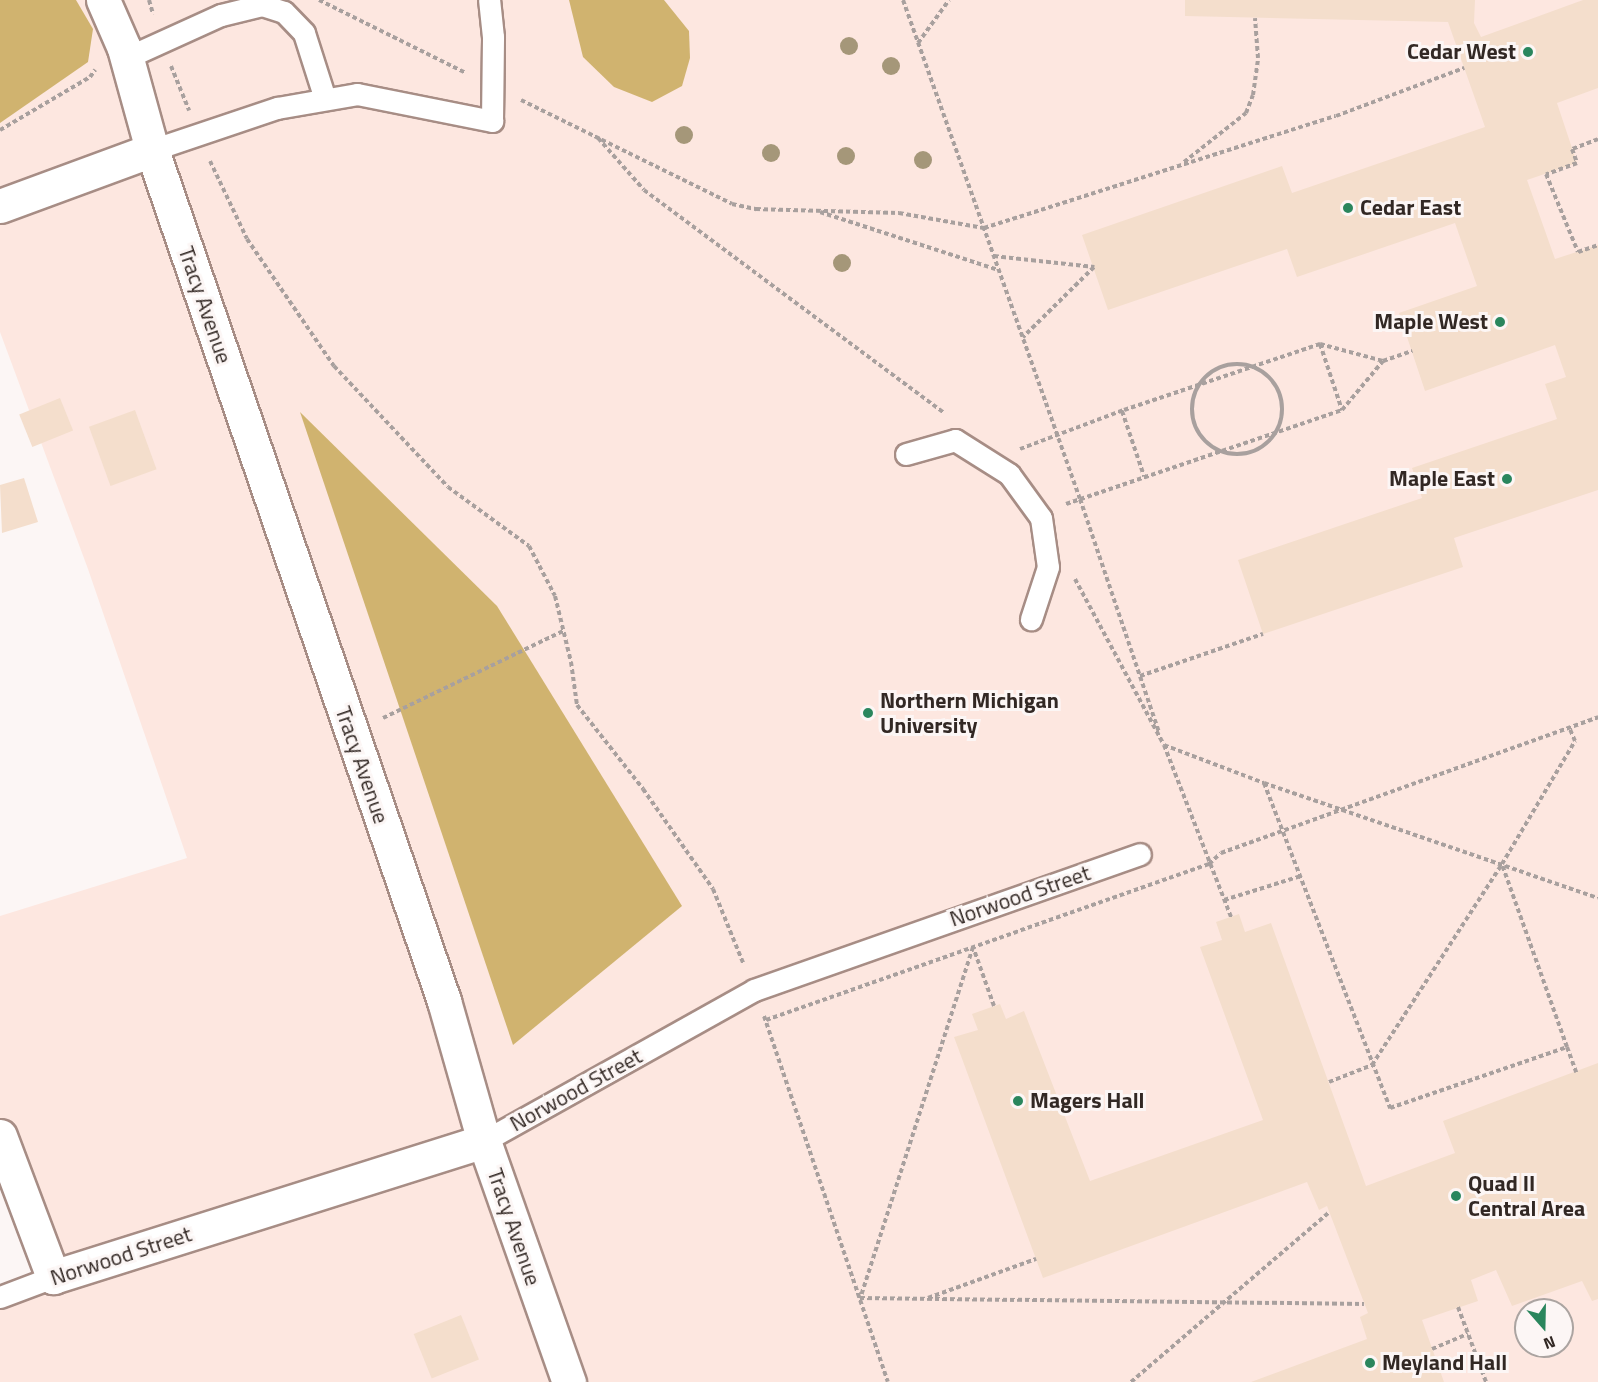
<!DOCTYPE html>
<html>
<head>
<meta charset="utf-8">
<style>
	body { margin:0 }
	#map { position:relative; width:1598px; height:1382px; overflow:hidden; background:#fcf6f5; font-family:"Titillium Web",sans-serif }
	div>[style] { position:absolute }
	.built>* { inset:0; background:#fde7e0 }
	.forest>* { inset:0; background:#d0b36f }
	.building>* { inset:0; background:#f4decc; transform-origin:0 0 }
	.path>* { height:4px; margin-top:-2px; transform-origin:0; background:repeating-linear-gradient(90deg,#a8a09e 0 4.5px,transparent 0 7.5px) }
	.path>.ring { margin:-2px; padding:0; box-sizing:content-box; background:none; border:4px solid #a8a09e; border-radius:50% }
	.roads { filter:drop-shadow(2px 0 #a78d85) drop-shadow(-2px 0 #a78d85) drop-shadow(0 2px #a78d85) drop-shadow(0 -2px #a78d85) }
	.lane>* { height:21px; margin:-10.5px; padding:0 10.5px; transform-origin:10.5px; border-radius:10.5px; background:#fff }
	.street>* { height:33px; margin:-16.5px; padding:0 16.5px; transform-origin:16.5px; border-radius:16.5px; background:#fff }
	.secondary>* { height:33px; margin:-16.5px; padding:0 16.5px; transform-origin:16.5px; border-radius:16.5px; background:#fff }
	.trees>* { width:18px; height:18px; margin:-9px; border-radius:50%; background:#a59779 }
	.dots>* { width:16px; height:16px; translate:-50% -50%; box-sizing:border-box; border:3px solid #fcf6f5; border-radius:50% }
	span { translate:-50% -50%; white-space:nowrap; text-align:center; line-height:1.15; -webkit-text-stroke:6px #fcf6f5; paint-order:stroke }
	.poi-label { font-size:22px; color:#322824; font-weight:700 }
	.right { translate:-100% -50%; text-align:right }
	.left { translate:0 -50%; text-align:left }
	.street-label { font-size:22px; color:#322824 }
	.north { position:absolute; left:1514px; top:1298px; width:60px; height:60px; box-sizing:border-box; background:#fcf6f5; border:2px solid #aba4a1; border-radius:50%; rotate:160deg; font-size:16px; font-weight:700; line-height:24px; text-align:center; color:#322824 }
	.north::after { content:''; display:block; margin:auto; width:21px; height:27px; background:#2a865d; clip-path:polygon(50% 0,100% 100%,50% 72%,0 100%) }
</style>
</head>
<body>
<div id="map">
	<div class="built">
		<i style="clip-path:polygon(evenodd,0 0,1598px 0,1598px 1382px,0 1382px,0 1295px,53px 1276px,0 1137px,0 916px,187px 858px,88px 569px,0 332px,0 0,1526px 1310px,1562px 1310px,1562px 1346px,1526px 1346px,1526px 1310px)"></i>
	</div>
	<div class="forest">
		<i style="clip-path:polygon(0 0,76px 0,93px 29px,88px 62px,0 123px)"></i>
		<i style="clip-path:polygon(569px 0,664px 0,689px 31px,690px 58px,682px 86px,652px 102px,614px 87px,583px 57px)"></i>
		<i style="clip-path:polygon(300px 412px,497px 606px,682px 906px,513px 1045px)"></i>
	</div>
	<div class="building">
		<i style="clip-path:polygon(1185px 0,1475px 0,1474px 23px,1481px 37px,1583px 0,1598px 0,1598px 88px,1557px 103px,1577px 163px,1527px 180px,1555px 259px,1598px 245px,1598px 490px,1454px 538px,1463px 567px,1263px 634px,1238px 560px,1422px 498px,1412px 468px,1557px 419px,1545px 384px,1566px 377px,1555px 345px,1425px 391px,1399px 313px,1477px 286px,1455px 223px,1297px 277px,1287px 249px,1108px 310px,1082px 235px,1282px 166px,1292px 193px,1485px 127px,1448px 22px,1185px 16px)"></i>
		<i style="left:60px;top:398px;width:35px;height:44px;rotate:68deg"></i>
		<i style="left:135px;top:410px;width:63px;height:49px;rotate:70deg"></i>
		<i style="clip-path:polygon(24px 478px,38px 522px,2px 533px,0 485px)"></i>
		<i style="clip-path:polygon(1239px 914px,1245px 932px,1271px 923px,1366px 1186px,1455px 1153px,1443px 1121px,1598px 1063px,1598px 1299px,1592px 1301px,1582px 1281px,1512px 1306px,1496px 1270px,1471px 1280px,1478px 1301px,1422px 1320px,1444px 1382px,1251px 1382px,1367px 1339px,1360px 1317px,1368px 1313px,1327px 1206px,1319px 1210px,1307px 1182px,1043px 1278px,954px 1037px,978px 1030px,972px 1014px,1000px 1004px,1006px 1019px,1024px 1011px,1090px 1181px,1263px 1120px,1200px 947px,1222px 940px,1216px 922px)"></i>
		<i style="left:461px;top:1315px;width:48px;height:51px;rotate:68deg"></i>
	</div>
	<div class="path">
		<i style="left:149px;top:0;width:15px;rotate:74deg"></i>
		<i style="left:319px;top:0;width:164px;rotate:26.4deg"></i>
		<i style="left:903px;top:0;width:529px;rotate:70.47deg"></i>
		<i style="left:1080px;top:499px;width:247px;rotate:71.3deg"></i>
		<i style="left:918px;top:43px;width:53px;rotate:-54.2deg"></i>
		<i style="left:171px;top:66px;width:48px;rotate:67.8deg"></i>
		<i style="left:521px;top:100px;width:235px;rotate:26.2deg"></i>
		<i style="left:732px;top:204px;width:25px;rotate:12deg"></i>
		<i style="left:756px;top:209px;width:143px;rotate:1.6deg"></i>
		<i style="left:899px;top:213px;width:86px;rotate:10deg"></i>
		<i style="left:984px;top:228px;width:369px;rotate:-17.7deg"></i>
		<i style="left:1336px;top:116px;width:137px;rotate:-20.6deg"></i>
		<i style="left:0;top:130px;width:104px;rotate:-30.5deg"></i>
		<i style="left:90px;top:77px;width:9px;rotate:-54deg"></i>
		<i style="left:598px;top:138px;width:69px;rotate:48.5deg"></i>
		<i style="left:644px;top:190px;width:374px;rotate:36.6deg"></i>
		<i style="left:1598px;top:139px;width:28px;rotate:159deg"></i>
		<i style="left:1572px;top:149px;width:15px;rotate:70deg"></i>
		<i style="left:1577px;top:163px;width:33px;rotate:160deg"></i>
		<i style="left:1546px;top:174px;width:84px;rotate:67.7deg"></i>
		<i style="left:1578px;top:252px;width:21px;rotate:-19deg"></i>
		<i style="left:210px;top:161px;width:86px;rotate:64.6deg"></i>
		<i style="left:247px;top:239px;width:154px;rotate:55.6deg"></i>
		<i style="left:334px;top:366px;width:166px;rotate:46.7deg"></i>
		<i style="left:448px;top:487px;width:100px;rotate:36.1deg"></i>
		<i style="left:529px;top:546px;width:56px;rotate:62.5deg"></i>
		<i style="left:555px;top:596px;width:68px;rotate:76.4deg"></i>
		<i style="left:571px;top:662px;width:43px;rotate:82.1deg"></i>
		<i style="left:577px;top:705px;width:107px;rotate:51.8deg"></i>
		<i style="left:643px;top:789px;width:122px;rotate:55deg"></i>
		<i style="left:713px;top:889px;width:82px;rotate:67.8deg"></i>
		<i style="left:1184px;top:162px;width:79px;rotate:-38.3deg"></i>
		<i style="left:1246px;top:113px;width:19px;rotate:-69deg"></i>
		<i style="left:1253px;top:95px;width:37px;rotate:-82deg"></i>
		<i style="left:1258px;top:58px;width:40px;rotate:-94.3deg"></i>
		<i style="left:820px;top:212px;width:187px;rotate:18deg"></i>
		<i style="left:994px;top:256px;width:101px;rotate:6.3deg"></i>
		<i style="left:1094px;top:267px;width:100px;rotate:135.4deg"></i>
		<i style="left:1320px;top:344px;width:70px;rotate:71.6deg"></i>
		<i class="ring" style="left:1192px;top:364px;width:86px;height:86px"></i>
		<i style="left:1122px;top:411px;width:69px;rotate:71.3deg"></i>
		<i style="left:1020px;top:449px;width:111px;rotate:-20.6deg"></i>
		<i style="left:1124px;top:410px;width:207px;rotate:-18.6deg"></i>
		<i style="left:1320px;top:344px;width:65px;rotate:15.1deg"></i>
		<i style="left:1066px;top:504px;width:292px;rotate:-18.8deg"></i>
		<i style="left:1342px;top:410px;width:64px;rotate:-50.1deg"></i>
		<i style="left:1383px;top:361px;width:31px;rotate:-19deg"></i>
		<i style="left:1075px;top:579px;width:188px;rotate:61.8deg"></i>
		<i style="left:1164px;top:745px;width:107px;rotate:20.8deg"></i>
		<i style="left:1264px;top:783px;width:349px;rotate:68.8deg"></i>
		<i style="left:1390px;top:1108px;width:187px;rotate:-19deg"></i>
		<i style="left:1567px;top:1047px;width:194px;rotate:-109.6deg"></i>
		<i style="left:1140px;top:676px;width:130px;rotate:-18.9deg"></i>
		<i style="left:383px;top:718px;width:200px;rotate:-25.8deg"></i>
		<i style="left:1164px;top:745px;width:185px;rotate:68.7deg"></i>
		<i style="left:1264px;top:783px;width:353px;rotate:19deg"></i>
		<i style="left:1224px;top:900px;width:81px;rotate:-17.3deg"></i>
		<i style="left:994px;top:1006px;width:63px;rotate:-109.6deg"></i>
		<i style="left:973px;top:947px;width:369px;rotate:107.8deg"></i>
		<i style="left:860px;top:1298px;width:504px;rotate:0.68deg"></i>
		<i style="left:764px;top:1016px;width:386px;rotate:71.3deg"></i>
		<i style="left:766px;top:1020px;width:470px;rotate:-19.4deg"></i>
		<i style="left:1209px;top:864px;width:16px;rotate:-43deg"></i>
		<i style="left:1221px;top:853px;width:401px;rotate:-19.8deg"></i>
		<i style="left:1567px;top:1047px;width:27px;rotate:70deg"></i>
		<i style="left:1329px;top:1082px;width:46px;rotate:-21.6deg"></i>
		<i style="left:1372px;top:1065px;width:239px;rotate:-57.1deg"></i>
		<i style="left:1502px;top:864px;width:143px;rotate:-59.3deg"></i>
		<i style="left:1575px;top:741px;width:15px;rotate:-113deg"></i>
		<i style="left:928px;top:1298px;width:115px;rotate:-19.9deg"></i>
		<i style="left:1458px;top:1307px;width:80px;rotate:69.5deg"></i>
		<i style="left:1432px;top:1349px;width:39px;rotate:-23deg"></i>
		<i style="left:1131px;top:1382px;width:261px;rotate:-40.6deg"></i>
	</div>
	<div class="roads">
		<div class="lane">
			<i style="left:126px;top:58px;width:104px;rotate:-24.4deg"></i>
			<i style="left:221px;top:15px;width:42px;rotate:-13.7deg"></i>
			<i style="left:262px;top:5px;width:23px;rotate:18deg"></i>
			<i style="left:284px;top:12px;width:29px;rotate:46deg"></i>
			<i style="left:304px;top:33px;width:69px;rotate:72.3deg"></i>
			<i style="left:152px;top:150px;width:132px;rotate:-18.6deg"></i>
			<i style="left:277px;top:108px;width:81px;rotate:-9.9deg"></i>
			<i style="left:357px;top:94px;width:138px;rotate:11.3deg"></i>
			<i style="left:492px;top:121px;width:84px;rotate:-89.3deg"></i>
			<i style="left:493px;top:37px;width:37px;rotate:-96deg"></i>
			<i style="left:906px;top:454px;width:51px;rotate:-15.9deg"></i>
			<i style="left:955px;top:440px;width:64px;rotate:32.2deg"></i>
			<i style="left:1009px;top:474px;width:54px;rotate:54deg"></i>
			<i style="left:1041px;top:518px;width:49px;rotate:81.9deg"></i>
			<i style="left:1048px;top:567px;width:55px;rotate:108.1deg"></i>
			<i style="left:484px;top:1141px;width:309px;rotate:-29.2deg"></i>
			<i style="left:754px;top:990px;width:409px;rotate:-19.4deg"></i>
			<i style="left:0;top:1297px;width:57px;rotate:-20.7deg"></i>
		</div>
		<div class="street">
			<i style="left:0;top:206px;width:162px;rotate:-20.2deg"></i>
			<i style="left:0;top:1136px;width:151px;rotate:69.4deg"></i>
			<i style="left:53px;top:1277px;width:452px;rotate:-17.5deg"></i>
		</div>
		<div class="secondary">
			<i style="left:103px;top:0;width:52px;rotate:66.4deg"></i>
			<i style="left:124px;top:48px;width:106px;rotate:74.6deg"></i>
			<i style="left:152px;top:150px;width:900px;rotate:71.06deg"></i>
			<i style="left:444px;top:1001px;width:146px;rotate:74.1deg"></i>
			<i style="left:484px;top:1141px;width:256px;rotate:70.6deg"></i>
		</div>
	</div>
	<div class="trees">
		<i style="left:849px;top:46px"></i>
		<i style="left:891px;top:66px"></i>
		<i style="left:684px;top:135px"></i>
		<i style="left:771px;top:153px"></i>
		<i style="left:846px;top:156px"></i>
		<i style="left:923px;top:160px"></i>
		<i style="left:842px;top:263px"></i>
	</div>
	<div class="dots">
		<i style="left:1528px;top:52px;background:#2a865d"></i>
		<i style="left:1348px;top:208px;background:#2a865d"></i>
		<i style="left:1500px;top:322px;background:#2a865d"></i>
		<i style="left:1507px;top:479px;background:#2a865d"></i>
		<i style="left:868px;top:713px;background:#2a865d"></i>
		<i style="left:1018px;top:1101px;background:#2a865d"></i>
		<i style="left:1456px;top:1196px;background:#2a865d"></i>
		<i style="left:1370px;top:1363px;background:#2a865d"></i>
	</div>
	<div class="poi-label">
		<span class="right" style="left:1516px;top:52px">Cedar West</span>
		<span class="left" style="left:1360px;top:208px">Cedar East</span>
		<span class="right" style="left:1488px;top:322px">Maple West</span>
		<span class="right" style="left:1495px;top:479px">Maple East</span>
		<span class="left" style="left:880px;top:713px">Northern Michigan<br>University</span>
		<span class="left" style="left:1030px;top:1101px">Magers Hall</span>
		<span class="left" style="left:1468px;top:1196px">Quad II<br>Central Area</span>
		<span class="left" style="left:1382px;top:1363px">Meyland Hall</span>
	</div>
	<div class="street-label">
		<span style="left:205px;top:305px;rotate:71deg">Tracy Avenue</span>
		<span style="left:362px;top:765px;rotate:71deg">Tracy Avenue</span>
		<span style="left:1020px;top:896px;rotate:-19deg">Norwood Street</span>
		<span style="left:576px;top:1090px;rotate:-29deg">Norwood Street</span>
		<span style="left:514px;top:1227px;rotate:71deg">Tracy Avenue</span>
		<span style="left:121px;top:1256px;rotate:-18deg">Norwood Street</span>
	</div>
	<div class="north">N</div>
</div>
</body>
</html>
